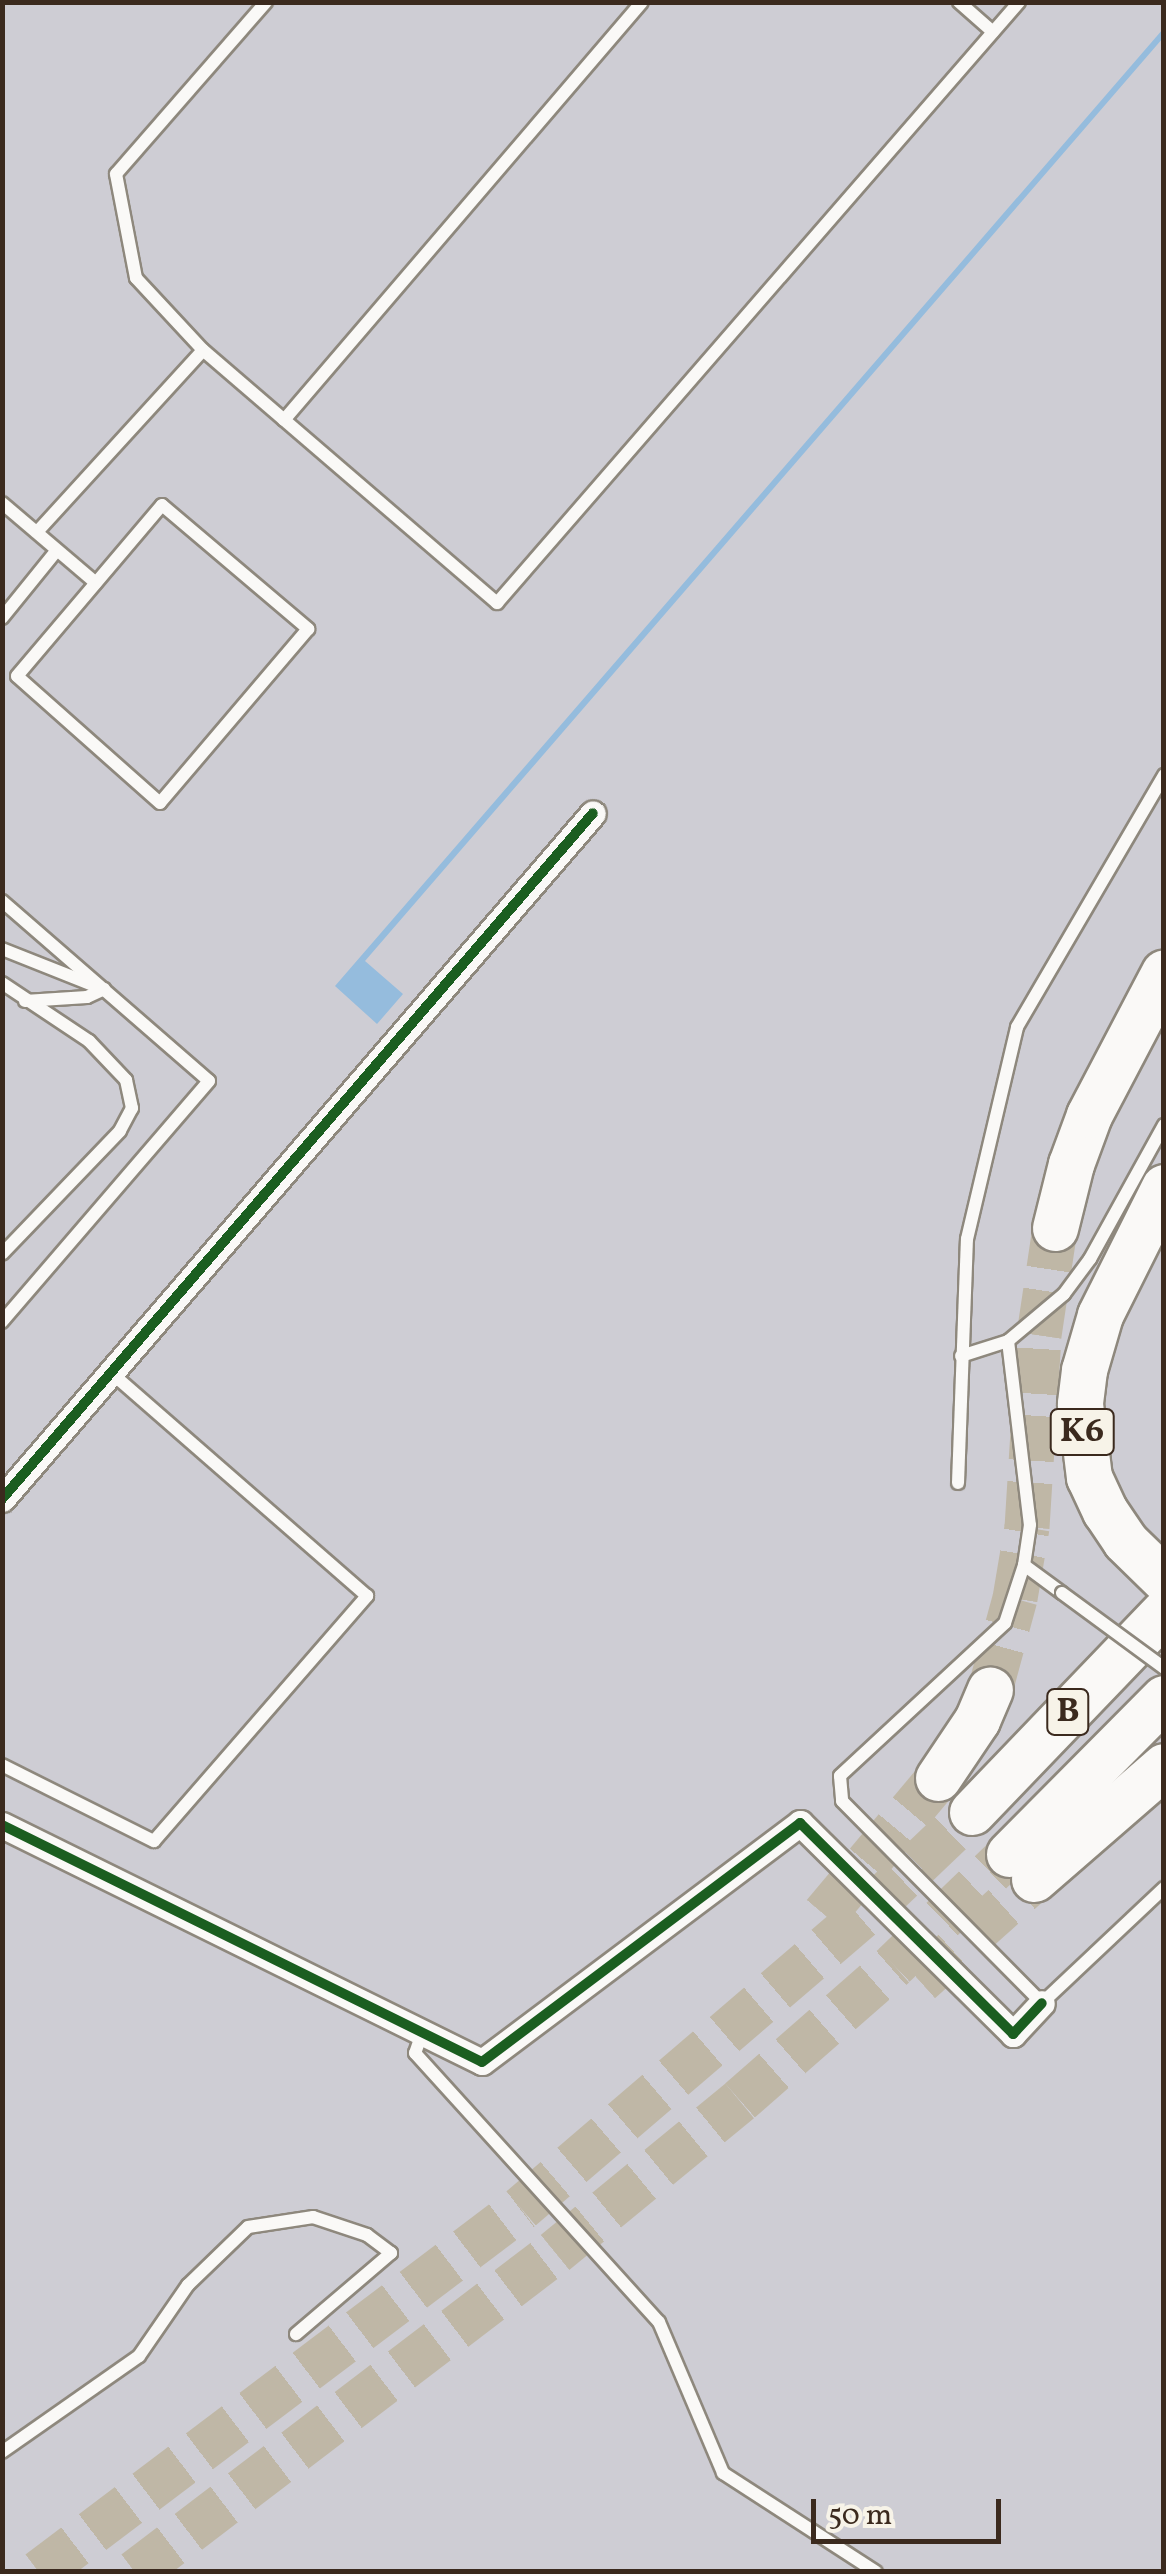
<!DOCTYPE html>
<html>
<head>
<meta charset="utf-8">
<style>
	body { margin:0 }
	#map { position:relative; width:1166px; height:2574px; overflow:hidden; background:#e0dac8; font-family:Vollkorn,serif }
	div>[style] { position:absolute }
	.industrial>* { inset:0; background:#cecdd4; transform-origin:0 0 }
	.water>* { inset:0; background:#95bcdd }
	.motorway-tunnel>* { height:45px; margin-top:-22.5px; transform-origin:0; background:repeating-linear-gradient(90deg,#bfb7a6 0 45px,transparent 0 67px) }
	.roads { filter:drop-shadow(2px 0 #8e887d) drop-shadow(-2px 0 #8e887d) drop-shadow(0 2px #8e887d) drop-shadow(0 -2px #8e887d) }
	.service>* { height:12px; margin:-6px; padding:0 6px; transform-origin:6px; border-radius:6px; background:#faf9f7 }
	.minor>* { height:25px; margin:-12.5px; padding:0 12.5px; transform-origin:12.5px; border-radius:12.5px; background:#faf9f7 }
	.motorway>* { height:45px; margin:-22.5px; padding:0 22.5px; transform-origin:22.5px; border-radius:22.5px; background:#faf9f7 }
	.bridges { filter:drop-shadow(2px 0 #8e887d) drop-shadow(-2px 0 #8e887d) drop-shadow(0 2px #8e887d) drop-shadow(0 -2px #8e887d) }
	.service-bridge>* { height:12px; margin:-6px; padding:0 6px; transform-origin:6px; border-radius:6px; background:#faf9f7 }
	.cycleway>* { height:10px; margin:-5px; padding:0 5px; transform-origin:5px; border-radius:5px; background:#1b5e20 }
	span { translate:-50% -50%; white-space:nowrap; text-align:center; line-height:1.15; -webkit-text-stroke:9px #f7f3e8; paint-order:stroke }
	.shield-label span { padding:2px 8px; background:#f7f3e8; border:2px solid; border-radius:8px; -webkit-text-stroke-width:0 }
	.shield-label { font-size:35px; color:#3b2a1e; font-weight:700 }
	.frame { position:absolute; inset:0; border:5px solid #3b2a1e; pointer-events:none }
	.scale { position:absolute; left:811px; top:2499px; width:190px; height:45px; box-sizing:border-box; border:5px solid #3b2a1e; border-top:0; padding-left:12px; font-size:30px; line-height:35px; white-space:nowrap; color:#3b2a1e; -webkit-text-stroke:8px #f7f3e8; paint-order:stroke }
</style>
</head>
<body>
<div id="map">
	<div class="industrial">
		<i style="left:3px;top:3px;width:1160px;height:2569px"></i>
	</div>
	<div class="water">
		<i style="clip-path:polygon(1163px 29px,1163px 38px,365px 961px,403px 994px,377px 1024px,335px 986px)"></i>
	</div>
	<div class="motorway-tunnel">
		<i style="left:990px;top:1690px;width:95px;rotate:-74.8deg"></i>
		<i style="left:1015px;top:1598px;width:72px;rotate:-80.4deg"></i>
		<i style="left:1027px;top:1527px;width:192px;rotate:-86.4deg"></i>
		<i style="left:1039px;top:1335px;width:108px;rotate:-81.5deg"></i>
		<i style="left:824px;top:1914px;width:177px;rotate:-50deg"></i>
		<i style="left:920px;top:1981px;width:153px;rotate:-41.8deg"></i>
		<i style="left:39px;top:2572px;width:604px;rotate:-37.06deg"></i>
		<i style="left:521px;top:2208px;width:458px;rotate:-40.6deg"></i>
		<i style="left:869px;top:1910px;width:142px;rotate:-43.6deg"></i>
		<i style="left:135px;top:2572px;width:528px;rotate:-37.3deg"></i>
		<i style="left:555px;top:2252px;width:239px;rotate:-39.4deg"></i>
		<i style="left:740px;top:2100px;width:205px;rotate:-41.2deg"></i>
		<i style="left:894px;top:1965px;width:160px;rotate:-44deg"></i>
	</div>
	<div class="roads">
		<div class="service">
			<i style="left:266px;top:2px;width:228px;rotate:131.1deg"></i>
			<i style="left:116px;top:174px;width:106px;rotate:79.1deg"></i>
			<i style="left:136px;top:278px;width:98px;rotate:47.1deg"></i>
			<i style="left:203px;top:350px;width:388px;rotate:40.7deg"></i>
			<i style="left:497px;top:603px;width:796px;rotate:-49.02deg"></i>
			<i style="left:959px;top:2px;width:45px;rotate:41.4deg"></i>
			<i style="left:284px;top:420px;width:550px;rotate:-49.42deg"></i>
			<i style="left:2px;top:503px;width:123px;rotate:40.4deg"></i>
			<i style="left:162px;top:505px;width:192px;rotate:40.3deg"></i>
			<i style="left:308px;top:629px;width:228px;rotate:130.4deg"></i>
			<i style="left:160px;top:803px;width:191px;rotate:-138.4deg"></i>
			<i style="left:17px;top:676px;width:224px;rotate:-49.7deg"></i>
			<i style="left:37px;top:532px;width:246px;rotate:-47.6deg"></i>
			<i style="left:2px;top:618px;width:87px;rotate:-51deg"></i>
			<i style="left:2px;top:901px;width:274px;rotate:41deg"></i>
			<i style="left:209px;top:1081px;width:318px;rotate:130.7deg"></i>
			<i style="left:2px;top:949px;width:98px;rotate:21.6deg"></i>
			<i style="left:2px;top:983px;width:105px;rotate:33.7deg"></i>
			<i style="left:89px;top:1041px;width:54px;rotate:46.5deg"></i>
			<i style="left:126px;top:1080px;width:29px;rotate:78deg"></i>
			<i style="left:132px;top:1108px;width:26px;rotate:118deg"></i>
			<i style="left:120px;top:1131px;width:170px;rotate:133.8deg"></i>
			<i style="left:25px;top:1001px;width:62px;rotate:-3.7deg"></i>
			<i style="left:87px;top:997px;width:19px;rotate:-25deg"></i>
			<i style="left:1008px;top:1341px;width:185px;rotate:83.2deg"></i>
			<i style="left:1030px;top:1525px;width:40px;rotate:98.5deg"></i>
			<i style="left:1024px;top:1565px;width:61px;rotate:108.1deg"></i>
			<i style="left:1005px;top:1623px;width:225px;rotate:137.2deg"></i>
			<i style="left:840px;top:1776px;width:25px;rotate:85deg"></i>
			<i style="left:842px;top:1801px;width:284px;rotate:45.3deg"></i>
			<i style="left:1042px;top:2003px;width:168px;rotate:-43.3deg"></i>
			<i style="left:961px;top:1356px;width:49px;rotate:-17.7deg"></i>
			<i style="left:1008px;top:1341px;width:73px;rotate:-40deg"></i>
			<i style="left:1064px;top:1294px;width:44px;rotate:-53.4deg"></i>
			<i style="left:1090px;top:1259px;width:153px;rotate:-61.1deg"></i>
			<i style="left:958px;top:1483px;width:244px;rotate:-87.9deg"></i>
			<i style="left:967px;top:1239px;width:218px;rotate:-76.7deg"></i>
			<i style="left:1017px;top:1027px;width:292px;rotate:-59.7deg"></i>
			<i style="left:1024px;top:1565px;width:47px;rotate:36.4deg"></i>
			<i style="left:2px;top:1765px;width:170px;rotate:26.6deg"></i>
			<i style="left:154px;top:1841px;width:325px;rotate:-49deg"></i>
			<i style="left:367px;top:1596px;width:341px;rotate:-138.9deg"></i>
			<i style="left:421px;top:2036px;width:18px;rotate:109deg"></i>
			<i style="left:415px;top:2053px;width:363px;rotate:47.8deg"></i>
			<i style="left:659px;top:2322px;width:164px;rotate:67deg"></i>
			<i style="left:723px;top:2473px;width:182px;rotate:32.9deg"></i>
			<i style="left:2px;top:2452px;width:167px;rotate:-35deg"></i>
			<i style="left:139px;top:2356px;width:86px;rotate:-55.4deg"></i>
			<i style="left:188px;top:2285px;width:83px;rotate:-44deg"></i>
			<i style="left:248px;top:2227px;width:66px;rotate:-8.7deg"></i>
			<i style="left:313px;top:2217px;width:57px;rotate:18.4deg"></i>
			<i style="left:367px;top:2235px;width:30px;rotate:37deg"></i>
			<i style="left:391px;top:2253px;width:125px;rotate:139.5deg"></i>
		</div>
		<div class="minor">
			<i style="left:2px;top:1499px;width:905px;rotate:-49.25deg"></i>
			<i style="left:2px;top:1825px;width:535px;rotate:26.28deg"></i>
			<i style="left:482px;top:2062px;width:398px;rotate:-36.9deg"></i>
			<i style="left:800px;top:1823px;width:300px;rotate:44.7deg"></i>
			<i style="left:1013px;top:2034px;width:42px;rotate:-46.9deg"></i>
		</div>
		<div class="motorway">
			<i style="left:1164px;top:1187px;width:143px;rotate:116.6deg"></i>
			<i style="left:1100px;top:1315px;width:57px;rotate:106.2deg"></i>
			<i style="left:1084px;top:1370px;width:34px;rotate:97deg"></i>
			<i style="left:1080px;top:1404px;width:74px;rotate:83deg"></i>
			<i style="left:1089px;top:1477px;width:38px;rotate:65deg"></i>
			<i style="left:1105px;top:1511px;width:36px;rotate:56deg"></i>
			<i style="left:1125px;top:1541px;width:54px;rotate:44.3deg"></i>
			<i style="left:1055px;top:1228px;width:66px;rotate:-76deg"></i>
			<i style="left:1071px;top:1164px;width:52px;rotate:-69.8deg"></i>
			<i style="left:1089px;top:1115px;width:161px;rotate:-62.3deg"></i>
			<i style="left:938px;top:1778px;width:70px;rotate:-56.1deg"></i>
			<i style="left:977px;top:1720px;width:33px;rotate:-67deg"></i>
			<i style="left:972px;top:1812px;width:277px;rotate:-46.2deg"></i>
			<i style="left:1009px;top:1854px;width:220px;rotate:-45.2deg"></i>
			<i style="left:1034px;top:1879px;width:172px;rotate:-41deg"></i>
		</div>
	</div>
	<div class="bridges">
		<div class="service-bridge">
			<i style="left:1062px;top:1593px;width:127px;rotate:36.3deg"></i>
		</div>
	</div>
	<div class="cycleway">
		<i style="left:2px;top:1499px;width:905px;rotate:-49.25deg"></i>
		<i style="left:2px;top:1825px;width:535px;rotate:26.28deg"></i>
		<i style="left:482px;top:2062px;width:398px;rotate:-36.9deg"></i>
		<i style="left:800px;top:1823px;width:300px;rotate:44.7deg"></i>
		<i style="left:1013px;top:2034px;width:42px;rotate:-46.9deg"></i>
	</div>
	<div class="shield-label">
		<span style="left:1082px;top:1432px">K6</span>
		<span style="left:1068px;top:1712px">B</span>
	</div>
	<div class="frame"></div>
	<div class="scale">50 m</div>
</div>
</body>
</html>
